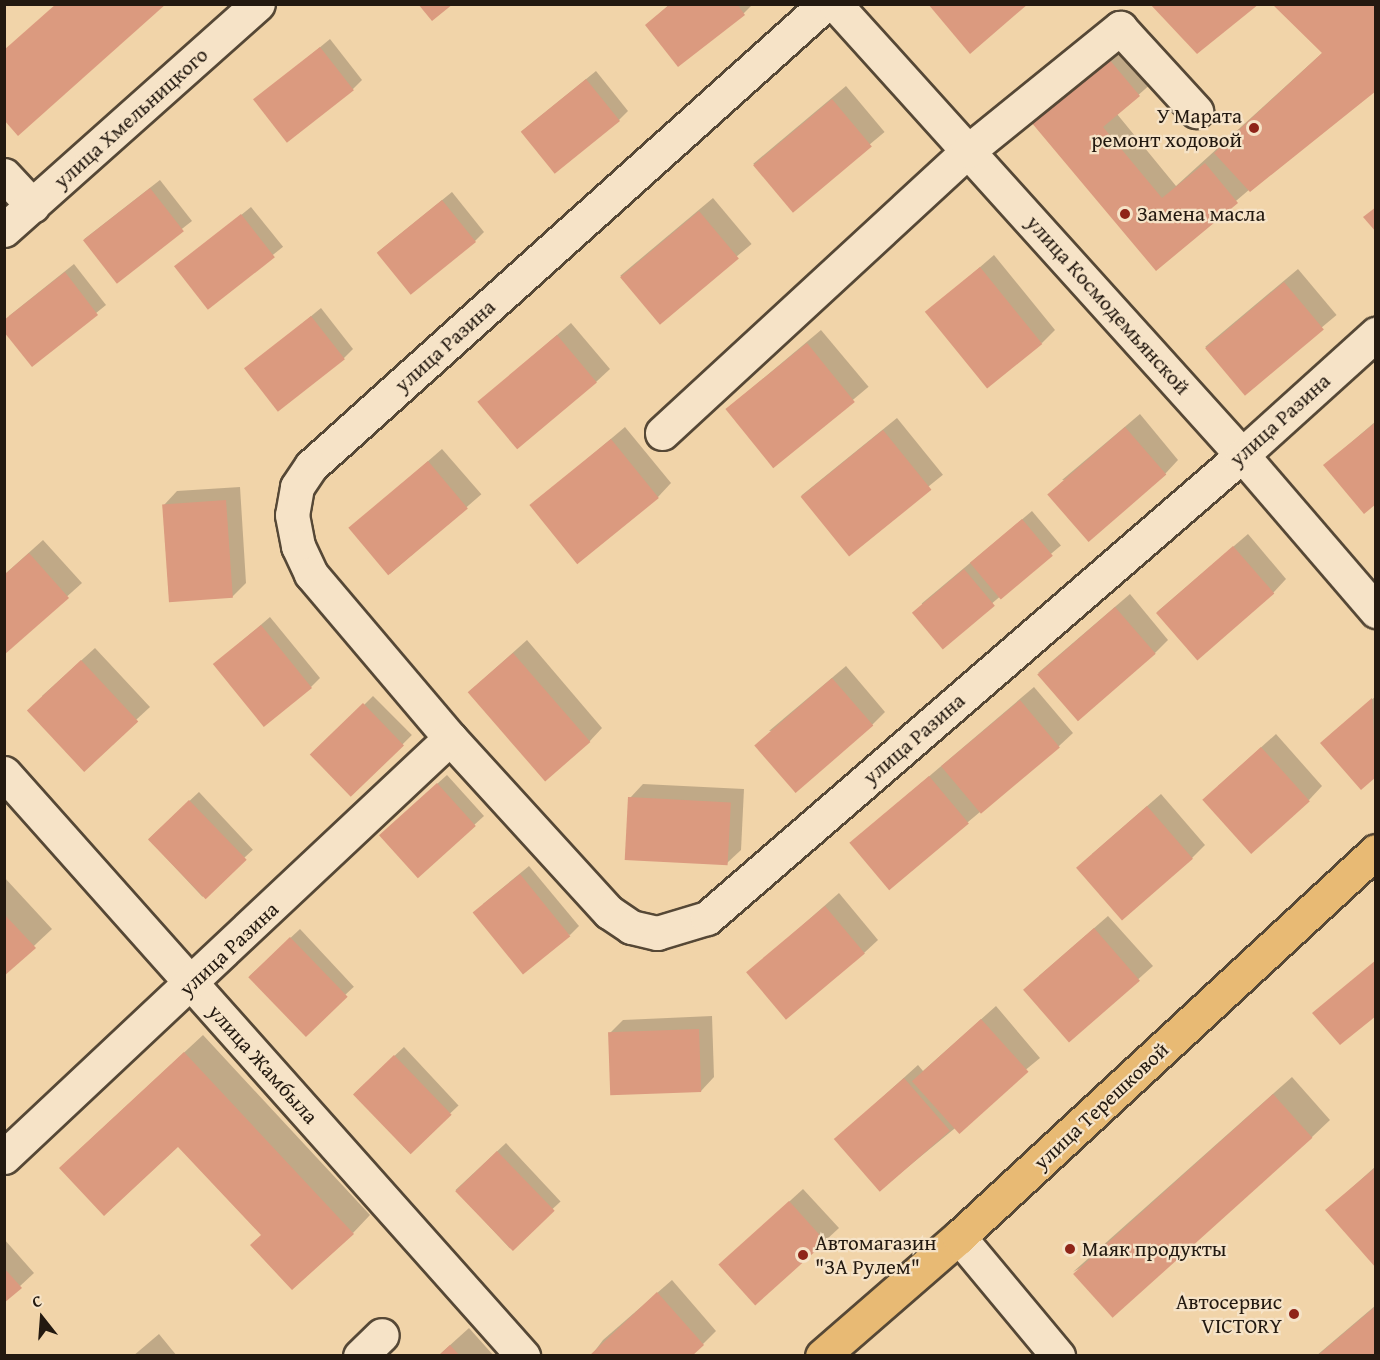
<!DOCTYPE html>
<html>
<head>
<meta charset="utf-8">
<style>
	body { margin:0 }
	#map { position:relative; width:1380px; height:1360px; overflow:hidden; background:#f1d4a9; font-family:"Gentium Book Plus",serif }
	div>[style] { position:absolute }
	.shadow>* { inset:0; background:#0003; transform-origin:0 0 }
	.building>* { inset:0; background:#db9a7f; transform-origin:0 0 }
	.roads { filter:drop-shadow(2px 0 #564836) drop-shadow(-2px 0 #564836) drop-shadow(0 2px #564836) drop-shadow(0 -2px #564836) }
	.minor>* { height:33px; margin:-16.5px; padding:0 16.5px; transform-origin:16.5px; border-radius:16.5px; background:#f6e3c7 }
	.major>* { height:33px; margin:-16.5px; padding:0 16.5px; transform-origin:16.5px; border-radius:16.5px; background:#e8ba74 }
	.dots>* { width:16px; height:16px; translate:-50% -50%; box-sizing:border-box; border:3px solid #f6e3c7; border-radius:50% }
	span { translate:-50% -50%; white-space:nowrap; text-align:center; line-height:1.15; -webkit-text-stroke:4.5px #f6e3c7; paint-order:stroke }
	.poi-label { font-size:21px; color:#231910 }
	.right { translate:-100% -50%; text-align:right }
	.left { translate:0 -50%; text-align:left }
	.street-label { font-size:21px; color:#231910 }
	.frame { position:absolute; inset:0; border:6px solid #231910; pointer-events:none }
	.north { position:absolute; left:12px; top:1288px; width:60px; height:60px; -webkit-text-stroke:4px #f6e3c7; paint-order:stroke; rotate:343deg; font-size:16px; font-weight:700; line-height:24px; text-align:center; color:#231910 }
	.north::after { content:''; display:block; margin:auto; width:21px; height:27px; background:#231910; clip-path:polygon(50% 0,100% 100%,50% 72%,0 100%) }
</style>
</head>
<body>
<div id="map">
	<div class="shadow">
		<i style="clip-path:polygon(670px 4px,752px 5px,744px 13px,647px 25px)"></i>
		<i style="clip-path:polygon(1376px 4px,1250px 189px,1156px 269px,1033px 122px,1123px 46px,1153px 82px,1117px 114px,1176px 186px)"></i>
		<i style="clip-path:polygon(330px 39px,362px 80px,353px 89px,256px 100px)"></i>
		<i style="clip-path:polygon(596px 71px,628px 111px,619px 120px,522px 131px)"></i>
		<i style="left:846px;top:86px;width:60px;height:121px;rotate:50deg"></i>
		<i style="left:160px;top:180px;width:52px;height:96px;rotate:52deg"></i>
		<i style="clip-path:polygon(452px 192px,484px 232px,475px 241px,378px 252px)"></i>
		<i style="left:713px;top:198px;width:60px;height:121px;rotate:50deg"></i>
		<i style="left:251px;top:207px;width:51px;height:95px;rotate:51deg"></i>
		<i style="clip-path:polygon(994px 255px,1055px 330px,1042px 343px,927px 313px)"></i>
		<i style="clip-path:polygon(74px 264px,106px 305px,32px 365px,9px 316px)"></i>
		<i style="left:1298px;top:269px;width:60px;height:121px;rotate:50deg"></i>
		<i style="clip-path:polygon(321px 308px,353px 349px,344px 358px,247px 369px)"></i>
		<i style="clip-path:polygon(571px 323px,610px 369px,596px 382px,479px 402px)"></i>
		<i style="left:821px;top:330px;width:74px;height:123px;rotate:50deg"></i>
		<i style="clip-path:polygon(1140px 414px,1178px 460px,1165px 474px,1062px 480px)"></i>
		<i style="left:897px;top:418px;width:73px;height:123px;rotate:51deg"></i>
		<i style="clip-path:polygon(1376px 421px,1376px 502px,1325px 465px)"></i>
		<i style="clip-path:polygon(625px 427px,671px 483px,658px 497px,531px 506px)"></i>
		<i style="left:442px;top:449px;width:60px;height:121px;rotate:49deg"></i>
		<i style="clip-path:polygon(240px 487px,246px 583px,232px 597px,164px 505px,177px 491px)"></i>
		<i style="left:1032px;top:511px;width:45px;height:144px;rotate:50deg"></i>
		<i style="clip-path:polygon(1248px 534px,1286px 579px,1273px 593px,1157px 612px)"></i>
		<i style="clip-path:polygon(43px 540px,82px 583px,4px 653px,4px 575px)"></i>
		<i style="clip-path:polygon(1130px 594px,1168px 640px,1155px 653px,1038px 673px)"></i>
		<i style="clip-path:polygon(270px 617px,320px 678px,311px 687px,215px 664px)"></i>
		<i style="clip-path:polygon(527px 640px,602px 728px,589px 742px,469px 692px)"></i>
		<i style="clip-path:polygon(95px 648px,150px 707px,83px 769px,42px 696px)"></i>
		<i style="clip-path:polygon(846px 666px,885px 712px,872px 725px,769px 731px)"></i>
		<i style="clip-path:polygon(1034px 687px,1073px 733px,1059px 746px,968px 822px,852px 842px)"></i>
		<i style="left:373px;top:696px;width:55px;height:84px;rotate:45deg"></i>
		<i style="clip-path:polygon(1376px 696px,1376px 775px,1331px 734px)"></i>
		<i style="clip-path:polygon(1276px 734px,1322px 786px,1309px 800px,1218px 786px)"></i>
		<i style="clip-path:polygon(447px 775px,484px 816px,418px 876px,390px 826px)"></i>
		<i style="clip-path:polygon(643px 784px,744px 789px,741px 850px,727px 863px,630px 798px)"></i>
		<i style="left:199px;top:792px;width:79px;height:69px;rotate:47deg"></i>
		<i style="clip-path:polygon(1161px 794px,1205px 845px,1192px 858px,1092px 854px)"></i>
		<i style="clip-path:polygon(529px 866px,579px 926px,570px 935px,483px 904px)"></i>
		<i style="clip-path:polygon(4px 877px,52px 929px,4px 974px)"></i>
		<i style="clip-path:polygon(839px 893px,878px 940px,864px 953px,748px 973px)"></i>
		<i style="clip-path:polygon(1108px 916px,1153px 966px,1070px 1040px,1039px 976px)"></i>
		<i style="left:300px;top:929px;width:79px;height:69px;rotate:47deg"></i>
		<i style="clip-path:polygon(996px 1006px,1040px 1058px,880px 1190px,836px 1139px,918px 1065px,923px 1071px)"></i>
		<i style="clip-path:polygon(712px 1016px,714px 1077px,701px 1091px,610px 1033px,623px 1020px)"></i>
		<i style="clip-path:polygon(203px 1035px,370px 1215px,353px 1233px,178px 1144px,79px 1150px)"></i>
		<i style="left:404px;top:1047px;width:80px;height:68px;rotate:47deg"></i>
		<i style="clip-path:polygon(1292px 1077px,1330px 1120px,1312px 1137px,1073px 1272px)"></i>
		<i style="left:506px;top:1143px;width:80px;height:69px;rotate:47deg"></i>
		<i style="clip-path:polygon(1376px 1166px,1376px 1266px,1327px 1210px)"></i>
		<i style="clip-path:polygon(803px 1189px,839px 1228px,825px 1241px,735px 1251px)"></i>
		<i style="clip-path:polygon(4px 1239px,34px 1273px,4px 1301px)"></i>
		<i style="clip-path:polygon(672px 1280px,716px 1331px,703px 1344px,591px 1356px,603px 1340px)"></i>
		<i style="clip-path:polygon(1376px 1305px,1376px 1356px,1316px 1356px)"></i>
		<i style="clip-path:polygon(469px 1328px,494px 1356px,438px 1356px)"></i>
		<i style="clip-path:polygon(159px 1334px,177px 1356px,133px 1356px)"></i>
	</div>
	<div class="building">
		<i style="clip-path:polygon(56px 4px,166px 4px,18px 136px,4px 120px,4px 50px)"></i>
		<i style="clip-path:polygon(418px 4px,453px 4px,432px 21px)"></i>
		<i style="clip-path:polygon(670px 4px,737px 4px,745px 15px,678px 67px,645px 25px)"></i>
		<i style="clip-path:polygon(928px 4px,1028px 4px,970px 54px)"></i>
		<i style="clip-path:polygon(1150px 4px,1259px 4px,1197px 54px)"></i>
		<i style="clip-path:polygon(1272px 4px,1376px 4px,1376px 91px,1250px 192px,1214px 153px,1322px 53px)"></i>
		<i style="left:320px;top:47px;width:55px;height:85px;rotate:52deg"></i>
		<i style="clip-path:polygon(1108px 58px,1140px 96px,1103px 127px,1162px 198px,1205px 163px,1238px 203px,1156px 271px,1031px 122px)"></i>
		<i style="left:586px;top:79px;width:54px;height:84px;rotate:51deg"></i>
		<i style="left:832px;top:99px;width:62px;height:103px;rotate:50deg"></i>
		<i style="left:150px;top:188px;width:55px;height:85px;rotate:52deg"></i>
		<i style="left:442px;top:200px;width:54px;height:84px;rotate:51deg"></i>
		<i style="clip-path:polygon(1376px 207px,1376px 232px,1363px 217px)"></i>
		<i style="left:699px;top:211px;width:62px;height:103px;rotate:50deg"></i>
		<i style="left:241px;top:214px;width:55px;height:85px;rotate:52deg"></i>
		<i style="left:980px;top:267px;width:99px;height:71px;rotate:51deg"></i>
		<i style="clip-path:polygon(65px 272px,98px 315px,32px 367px,4px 332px,4px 320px)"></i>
		<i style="left:1284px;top:282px;width:62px;height:103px;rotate:50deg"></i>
		<i style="left:311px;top:316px;width:55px;height:85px;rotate:52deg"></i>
		<i style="left:557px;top:335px;width:62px;height:104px;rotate:50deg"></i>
		<i style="left:807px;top:343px;width:76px;height:105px;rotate:51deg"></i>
		<i style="clip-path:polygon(1376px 422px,1376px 504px,1364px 514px,1323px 465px)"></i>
		<i style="left:1125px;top:427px;width:63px;height:103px;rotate:49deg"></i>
		<i style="left:883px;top:430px;width:77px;height:106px;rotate:51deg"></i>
		<i style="left:611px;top:439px;width:76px;height:105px;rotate:51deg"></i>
		<i style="left:428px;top:461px;width:62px;height:104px;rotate:50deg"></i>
		<i style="left:226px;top:500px;width:98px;height:64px;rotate:86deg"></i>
		<i style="left:1022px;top:519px;width:48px;height:68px;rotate:50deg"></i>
		<i style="left:1233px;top:546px;width:63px;height:102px;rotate:49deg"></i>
		<i style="clip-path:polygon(29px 553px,69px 598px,4px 655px,4px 575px)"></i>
		<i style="left:964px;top:569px;width:48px;height:68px;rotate:50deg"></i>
		<i style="left:1115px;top:607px;width:62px;height:103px;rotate:49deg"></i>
		<i style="left:261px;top:625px;width:81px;height:62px;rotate:51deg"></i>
		<i style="left:513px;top:653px;width:118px;height:60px;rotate:49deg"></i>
		<i style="left:81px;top:660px;width:84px;height:74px;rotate:47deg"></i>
		<i style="left:832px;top:678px;width:63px;height:103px;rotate:49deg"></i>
		<i style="clip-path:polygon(1372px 698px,1376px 777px,1361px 790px,1320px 743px)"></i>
		<i style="left:1020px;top:700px;width:62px;height:103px;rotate:50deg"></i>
		<i style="left:363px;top:703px;width:59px;height:74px;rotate:46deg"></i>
		<i style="left:1261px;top:747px;width:73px;height:79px;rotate:48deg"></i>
		<i style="left:929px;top:776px;width:62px;height:104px;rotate:50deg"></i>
		<i style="left:437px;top:783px;width:58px;height:78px;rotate:48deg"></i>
		<i style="left:628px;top:797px;width:103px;height:63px;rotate:3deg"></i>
		<i style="left:189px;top:800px;width:83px;height:57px;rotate:46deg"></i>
		<i style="left:1147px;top:806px;width:70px;height:94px;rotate:49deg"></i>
		<i style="left:520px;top:874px;width:80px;height:61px;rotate:51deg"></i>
		<i style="left:825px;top:906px;width:62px;height:103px;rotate:50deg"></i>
		<i style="clip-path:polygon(4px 914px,36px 948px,4px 976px)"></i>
		<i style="left:1094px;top:928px;width:70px;height:94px;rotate:49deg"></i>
		<i style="left:290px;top:937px;width:83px;height:58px;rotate:46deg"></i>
		<i style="clip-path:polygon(1376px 960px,1376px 1016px,1340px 1045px,1312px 1013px)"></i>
		<i style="left:981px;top:1019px;width:71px;height:93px;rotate:48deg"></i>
		<i style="left:699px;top:1029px;width:63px;height:91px;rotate:88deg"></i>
		<i style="clip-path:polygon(184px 1052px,354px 1234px,292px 1290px,250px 1245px,261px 1235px,178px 1147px,104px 1216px,59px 1168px)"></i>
		<i style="left:394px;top:1055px;width:83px;height:57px;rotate:46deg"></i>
		<i style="left:904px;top:1078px;width:70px;height:93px;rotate:49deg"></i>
		<i style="left:1273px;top:1094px;width:59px;height:269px;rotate:48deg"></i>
		<i style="left:497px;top:1151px;width:83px;height:58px;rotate:46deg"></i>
		<i style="clip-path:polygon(1376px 1167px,1376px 1268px,1325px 1210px)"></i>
		<i style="left:789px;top:1201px;width:55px;height:95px;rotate:48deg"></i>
		<i style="clip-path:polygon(4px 1268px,22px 1288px,4px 1303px)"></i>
		<i style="clip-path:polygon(657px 1292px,704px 1345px,692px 1356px,589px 1356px)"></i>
		<i style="clip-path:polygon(1376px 1306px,1376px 1356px,1317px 1356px)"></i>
		<i style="clip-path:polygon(450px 1345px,460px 1356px,438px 1356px)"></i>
	</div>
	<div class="roads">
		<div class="minor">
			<i style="left:825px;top:4px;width:691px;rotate:138.05deg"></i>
			<i style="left:311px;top:466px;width:25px;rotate:124deg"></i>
			<i style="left:297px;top:487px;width:28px;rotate:100deg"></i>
			<i style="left:292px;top:515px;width:32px;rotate:79deg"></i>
			<i style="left:298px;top:546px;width:31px;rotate:65deg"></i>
			<i style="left:311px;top:574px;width:215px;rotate:49.7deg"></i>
			<i style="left:450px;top:738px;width:236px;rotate:47.6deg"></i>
			<i style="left:609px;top:912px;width:27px;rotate:34deg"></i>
			<i style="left:631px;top:927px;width:27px;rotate:13deg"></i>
			<i style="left:657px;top:933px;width:52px;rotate:-16.7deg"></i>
			<i style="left:707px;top:918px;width:708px;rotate:-40.87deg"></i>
			<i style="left:1242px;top:455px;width:181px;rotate:-42.1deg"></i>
			<i style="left:835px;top:4px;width:607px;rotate:47.94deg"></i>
			<i style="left:1242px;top:455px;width:206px;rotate:49.3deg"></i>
			<i style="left:4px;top:175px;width:42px;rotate:46.9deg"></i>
			<i style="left:4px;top:230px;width:340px;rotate:-41.7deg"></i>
			<i style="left:662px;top:433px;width:416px;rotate:-42.7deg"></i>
			<i style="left:968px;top:151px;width:196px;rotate:-39deg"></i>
			<i style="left:1120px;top:28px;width:113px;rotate:47.5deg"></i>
			<i style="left:4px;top:773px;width:781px;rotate:48.32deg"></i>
			<i style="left:4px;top:1157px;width:612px;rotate:-43.21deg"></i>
			<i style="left:959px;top:1237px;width:155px;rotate:50.2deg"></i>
			<i style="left:360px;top:1356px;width:30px;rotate:-44deg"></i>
		</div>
		<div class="major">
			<i style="left:822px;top:1356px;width:181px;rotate:-41deg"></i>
			<i style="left:959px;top:1237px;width:568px;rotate:-42.79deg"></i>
		</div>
	</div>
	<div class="dots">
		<i style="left:1254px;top:128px;background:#8f2418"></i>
		<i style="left:1125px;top:214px;background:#8f2418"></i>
		<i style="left:1070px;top:1249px;background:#8f2418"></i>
		<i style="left:803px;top:1255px;background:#8f2418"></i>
		<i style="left:1294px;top:1314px;background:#8f2418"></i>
	</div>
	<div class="poi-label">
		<span class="right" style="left:1242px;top:128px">У Марата<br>ремонт ходовой</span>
		<span class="left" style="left:1137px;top:214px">Замена масла</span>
		<span class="left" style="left:815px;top:1255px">Автомагазин<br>"ЗА Рулем"</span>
		<span class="left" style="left:1082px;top:1249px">Маяк продукты</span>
		<span class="right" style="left:1282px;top:1314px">Автосервис<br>VICTORY</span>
	</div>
	<div class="street-label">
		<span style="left:131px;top:118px;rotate:-42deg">улица Хмельницкого</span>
		<span style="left:1108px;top:305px;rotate:48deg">улица Космодемьянской</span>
		<span style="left:445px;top:346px;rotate:-42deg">улица Разина</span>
		<span style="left:1280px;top:420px;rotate:-42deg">улица Разина</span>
		<span style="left:914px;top:739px;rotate:-41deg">улица Разина</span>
		<span style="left:229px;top:949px;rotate:-43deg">улица Разина</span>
		<span style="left:263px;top:1064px;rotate:48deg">улица Жамбыла</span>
		<span style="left:1101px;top:1106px;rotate:-43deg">улица Терешковой</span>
	</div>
	<div class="frame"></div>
	<div class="north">С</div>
</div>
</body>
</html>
